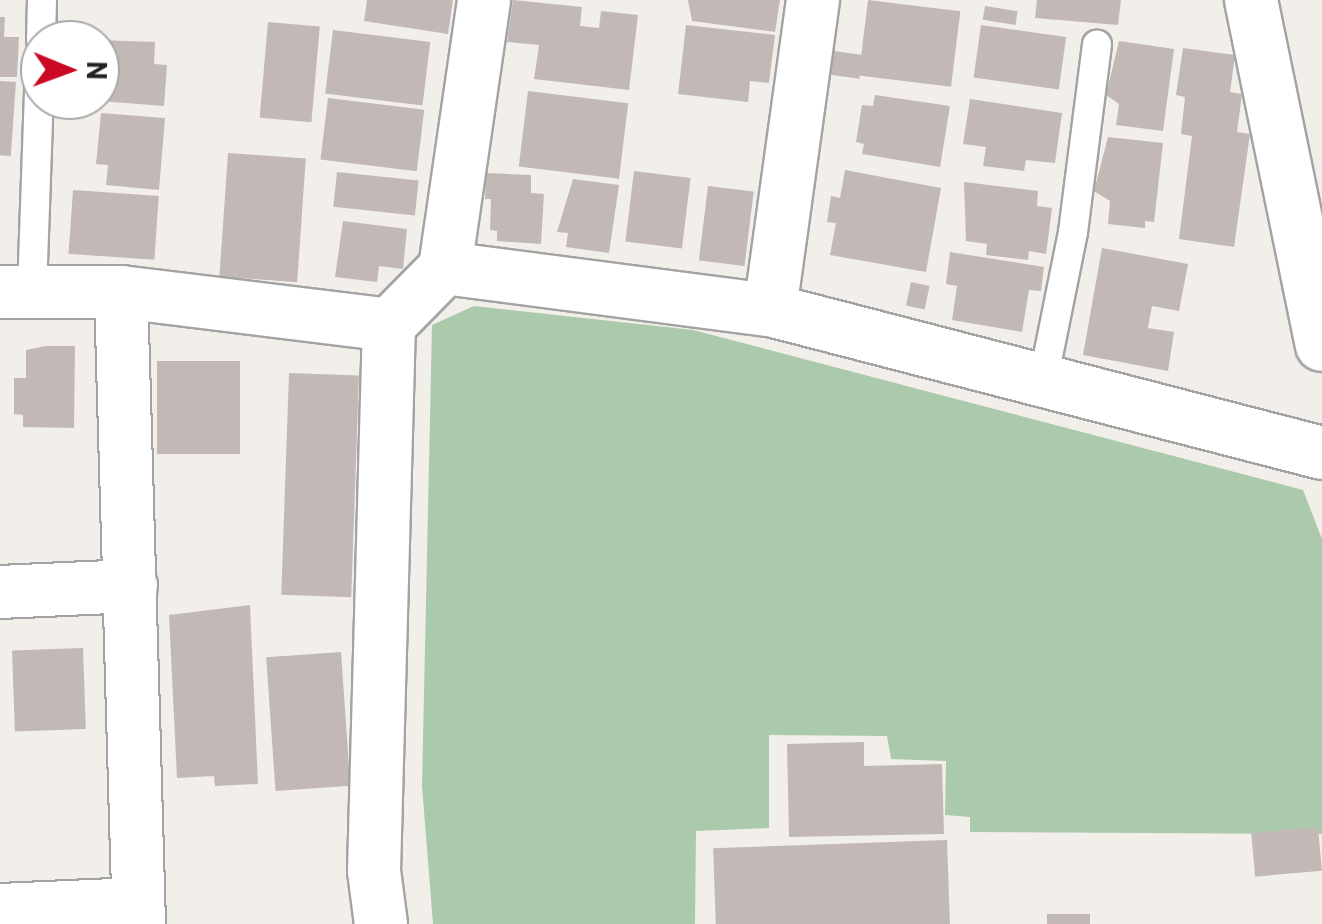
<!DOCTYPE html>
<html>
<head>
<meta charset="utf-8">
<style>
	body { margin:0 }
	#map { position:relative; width:1322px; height:924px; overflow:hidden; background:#f2eee9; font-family:Barlow,sans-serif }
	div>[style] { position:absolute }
	.cemetery>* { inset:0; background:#abcaac }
	.building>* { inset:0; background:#c2b9b6; transform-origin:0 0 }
	.roads { filter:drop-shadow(2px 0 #a3a3a3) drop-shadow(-2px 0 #a3a3a3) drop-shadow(0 2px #a3a3a3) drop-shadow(0 -2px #a3a3a3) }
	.service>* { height:28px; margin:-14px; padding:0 14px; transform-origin:14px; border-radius:14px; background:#fff }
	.minor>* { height:52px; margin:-26px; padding:0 26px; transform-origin:26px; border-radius:26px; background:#fff }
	span { translate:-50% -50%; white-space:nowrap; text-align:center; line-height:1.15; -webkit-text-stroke:9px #fff; paint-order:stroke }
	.north { position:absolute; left:20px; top:20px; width:100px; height:100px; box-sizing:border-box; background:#fff; border:2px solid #a7a7a7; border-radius:50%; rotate:91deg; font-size:28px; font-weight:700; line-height:40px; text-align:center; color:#222 }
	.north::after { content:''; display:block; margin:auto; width:35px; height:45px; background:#cb0925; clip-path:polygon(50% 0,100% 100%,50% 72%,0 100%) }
</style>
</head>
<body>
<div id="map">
	<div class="cemetery">
		<i style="clip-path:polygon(474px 306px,693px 330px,1303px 490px,1322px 539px,1322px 834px,970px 832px,970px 817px,945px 815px,946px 761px,891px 759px,887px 736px,769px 735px,769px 828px,696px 831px,695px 924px,433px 924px,422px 786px,432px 325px)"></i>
	</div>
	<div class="building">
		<i style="clip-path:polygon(367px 0,453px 0,448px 34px,364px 21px)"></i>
		<i style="clip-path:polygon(513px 0,582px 7px,580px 26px,599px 28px,601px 11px,638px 15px,629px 90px,534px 79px,539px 45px,507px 42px)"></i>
		<i style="clip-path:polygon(688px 0,780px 0,775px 32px,692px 21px)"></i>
		<i style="left:868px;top:0;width:93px;height:76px;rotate:7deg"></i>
		<i style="clip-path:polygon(1037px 0,1121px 0,1118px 25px,1035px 18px)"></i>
		<i style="left:985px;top:6px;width:33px;height:14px;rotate:9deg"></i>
		<i style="clip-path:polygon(0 17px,5px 17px,4px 37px,19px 37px,17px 77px,0 77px)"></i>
		<i style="left:268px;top:22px;width:52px;height:96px;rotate:5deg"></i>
		<i style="clip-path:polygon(686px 25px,775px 35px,769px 83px,750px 81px,748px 102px,678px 94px)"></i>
		<i style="left:981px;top:25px;width:86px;height:53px;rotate:8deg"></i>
		<i style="left:333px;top:30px;width:98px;height:64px;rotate:7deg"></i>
		<i style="clip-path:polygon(100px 40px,155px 42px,154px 64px,167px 65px,164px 106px,100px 101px)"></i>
		<i style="clip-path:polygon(1119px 41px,1174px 49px,1163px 131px,1116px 125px,1119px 104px,1106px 95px)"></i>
		<i style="clip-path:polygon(1183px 48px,1235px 55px,1230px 92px,1242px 94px,1237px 132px,1250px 134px,1234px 247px,1179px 239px,1192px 136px,1181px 134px,1185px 97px,1176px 95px)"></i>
		<i style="left:827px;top:50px;width:36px;height:24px;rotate:8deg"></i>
		<i style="left:0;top:81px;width:16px;height:74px;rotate:4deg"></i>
		<i style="left:528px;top:91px;width:101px;height:76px;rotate:7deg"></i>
		<i style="clip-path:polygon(875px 95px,950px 106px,940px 167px,862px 154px,864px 144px,856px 142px,862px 105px,873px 106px)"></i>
		<i style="left:328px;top:98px;width:97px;height:62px;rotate:7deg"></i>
		<i style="clip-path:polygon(970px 99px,1062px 113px,1055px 163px,1026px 160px,1024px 171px,983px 166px,986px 147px,963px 144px)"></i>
		<i style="clip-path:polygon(101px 113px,165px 118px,159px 190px,106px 185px,108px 165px,96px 164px)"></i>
		<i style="clip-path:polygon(1108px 137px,1163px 143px,1154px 222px,1145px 221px,1145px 228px,1108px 224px,1110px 201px,1094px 191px)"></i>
		<i style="left:228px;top:153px;width:78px;height:124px;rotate:4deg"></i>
		<i style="clip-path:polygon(845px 170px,941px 188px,926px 272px,830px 255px,836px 223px,827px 222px,831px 196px,840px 198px)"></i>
		<i style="left:634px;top:171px;width:57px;height:71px;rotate:7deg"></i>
		<i style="left:337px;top:172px;width:82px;height:35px;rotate:6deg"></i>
		<i style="clip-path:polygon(486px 173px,531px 175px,531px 193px,544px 194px,541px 244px,497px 241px,497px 231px,490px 230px,491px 199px,485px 199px)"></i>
		<i style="clip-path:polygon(573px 179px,619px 185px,609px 253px,566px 247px,568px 233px,557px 232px)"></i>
		<i style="clip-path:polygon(964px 182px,1038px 191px,1037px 206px,1052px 208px,1046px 254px,1029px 251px,1028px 260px,986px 255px,987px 244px,966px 241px)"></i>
		<i style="left:708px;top:186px;width:46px;height:75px;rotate:7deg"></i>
		<i style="left:73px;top:190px;width:86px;height:64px;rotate:4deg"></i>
		<i style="clip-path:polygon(343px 221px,407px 229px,403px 269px,379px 266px,377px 282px,335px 277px)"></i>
		<i style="clip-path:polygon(1102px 248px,1188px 264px,1179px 311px,1152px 306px,1148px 328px,1174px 332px,1168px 371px,1083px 355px)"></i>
		<i style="clip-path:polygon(950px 252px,1044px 267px,1041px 291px,1029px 290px,1022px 332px,952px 320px,957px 286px,946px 284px)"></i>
		<i style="left:911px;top:282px;width:19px;height:24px;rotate:12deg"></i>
		<i style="clip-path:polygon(45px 346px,75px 346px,74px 428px,23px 427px,23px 415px,14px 414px,14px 378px,26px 378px,26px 350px)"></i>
		<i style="left:240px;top:361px;width:93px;height:83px;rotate:90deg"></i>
		<i style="left:289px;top:373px;width:70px;height:222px;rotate:2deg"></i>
		<i style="clip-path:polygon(250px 605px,258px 784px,215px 786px,214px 776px,177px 778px,169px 615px)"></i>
		<i style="left:83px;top:648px;width:81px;height:71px;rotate:88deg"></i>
		<i style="left:341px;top:652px;width:134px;height:75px;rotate:86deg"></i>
		<i style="clip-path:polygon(864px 742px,864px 766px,942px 764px,944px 834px,789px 837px,787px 744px)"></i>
		<i style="left:1318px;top:827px;width:44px;height:67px;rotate:85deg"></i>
		<i style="left:947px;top:840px;width:84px;height:234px;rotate:88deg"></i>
		<i style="left:1090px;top:914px;width:10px;height:43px;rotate:90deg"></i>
	</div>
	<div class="roads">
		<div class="service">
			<i style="left:41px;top:40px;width:40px;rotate:-88.6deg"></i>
			<i style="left:32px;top:292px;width:228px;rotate:-88deg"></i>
			<i style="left:1043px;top:381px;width:152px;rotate:-78.6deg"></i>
			<i style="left:1073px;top:232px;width:189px;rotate:-82.7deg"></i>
		</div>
		<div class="minor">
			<i style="left:1251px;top:0;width:352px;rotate:78.4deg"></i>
			<i style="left:445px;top:268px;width:328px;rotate:7.4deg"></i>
			<i style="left:770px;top:310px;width:570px;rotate:14.52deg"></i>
			<i style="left:0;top:292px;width:121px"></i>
			<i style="left:121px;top:292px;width:270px;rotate:7deg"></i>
			<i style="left:121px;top:292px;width:632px;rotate:88.37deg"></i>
			<i style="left:770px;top:310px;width:313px;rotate:-82.1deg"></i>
			<i style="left:0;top:592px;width:131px;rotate:-2.6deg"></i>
			<i style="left:0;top:910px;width:137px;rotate:-2.5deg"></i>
			<i style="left:381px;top:924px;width:53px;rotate:-97.5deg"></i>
			<i style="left:374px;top:871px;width:546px;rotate:-88.43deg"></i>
			<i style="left:389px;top:325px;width:80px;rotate:-45.5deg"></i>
			<i style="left:445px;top:268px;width:271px;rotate:-81.7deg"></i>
		</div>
	</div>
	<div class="north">N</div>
</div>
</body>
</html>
